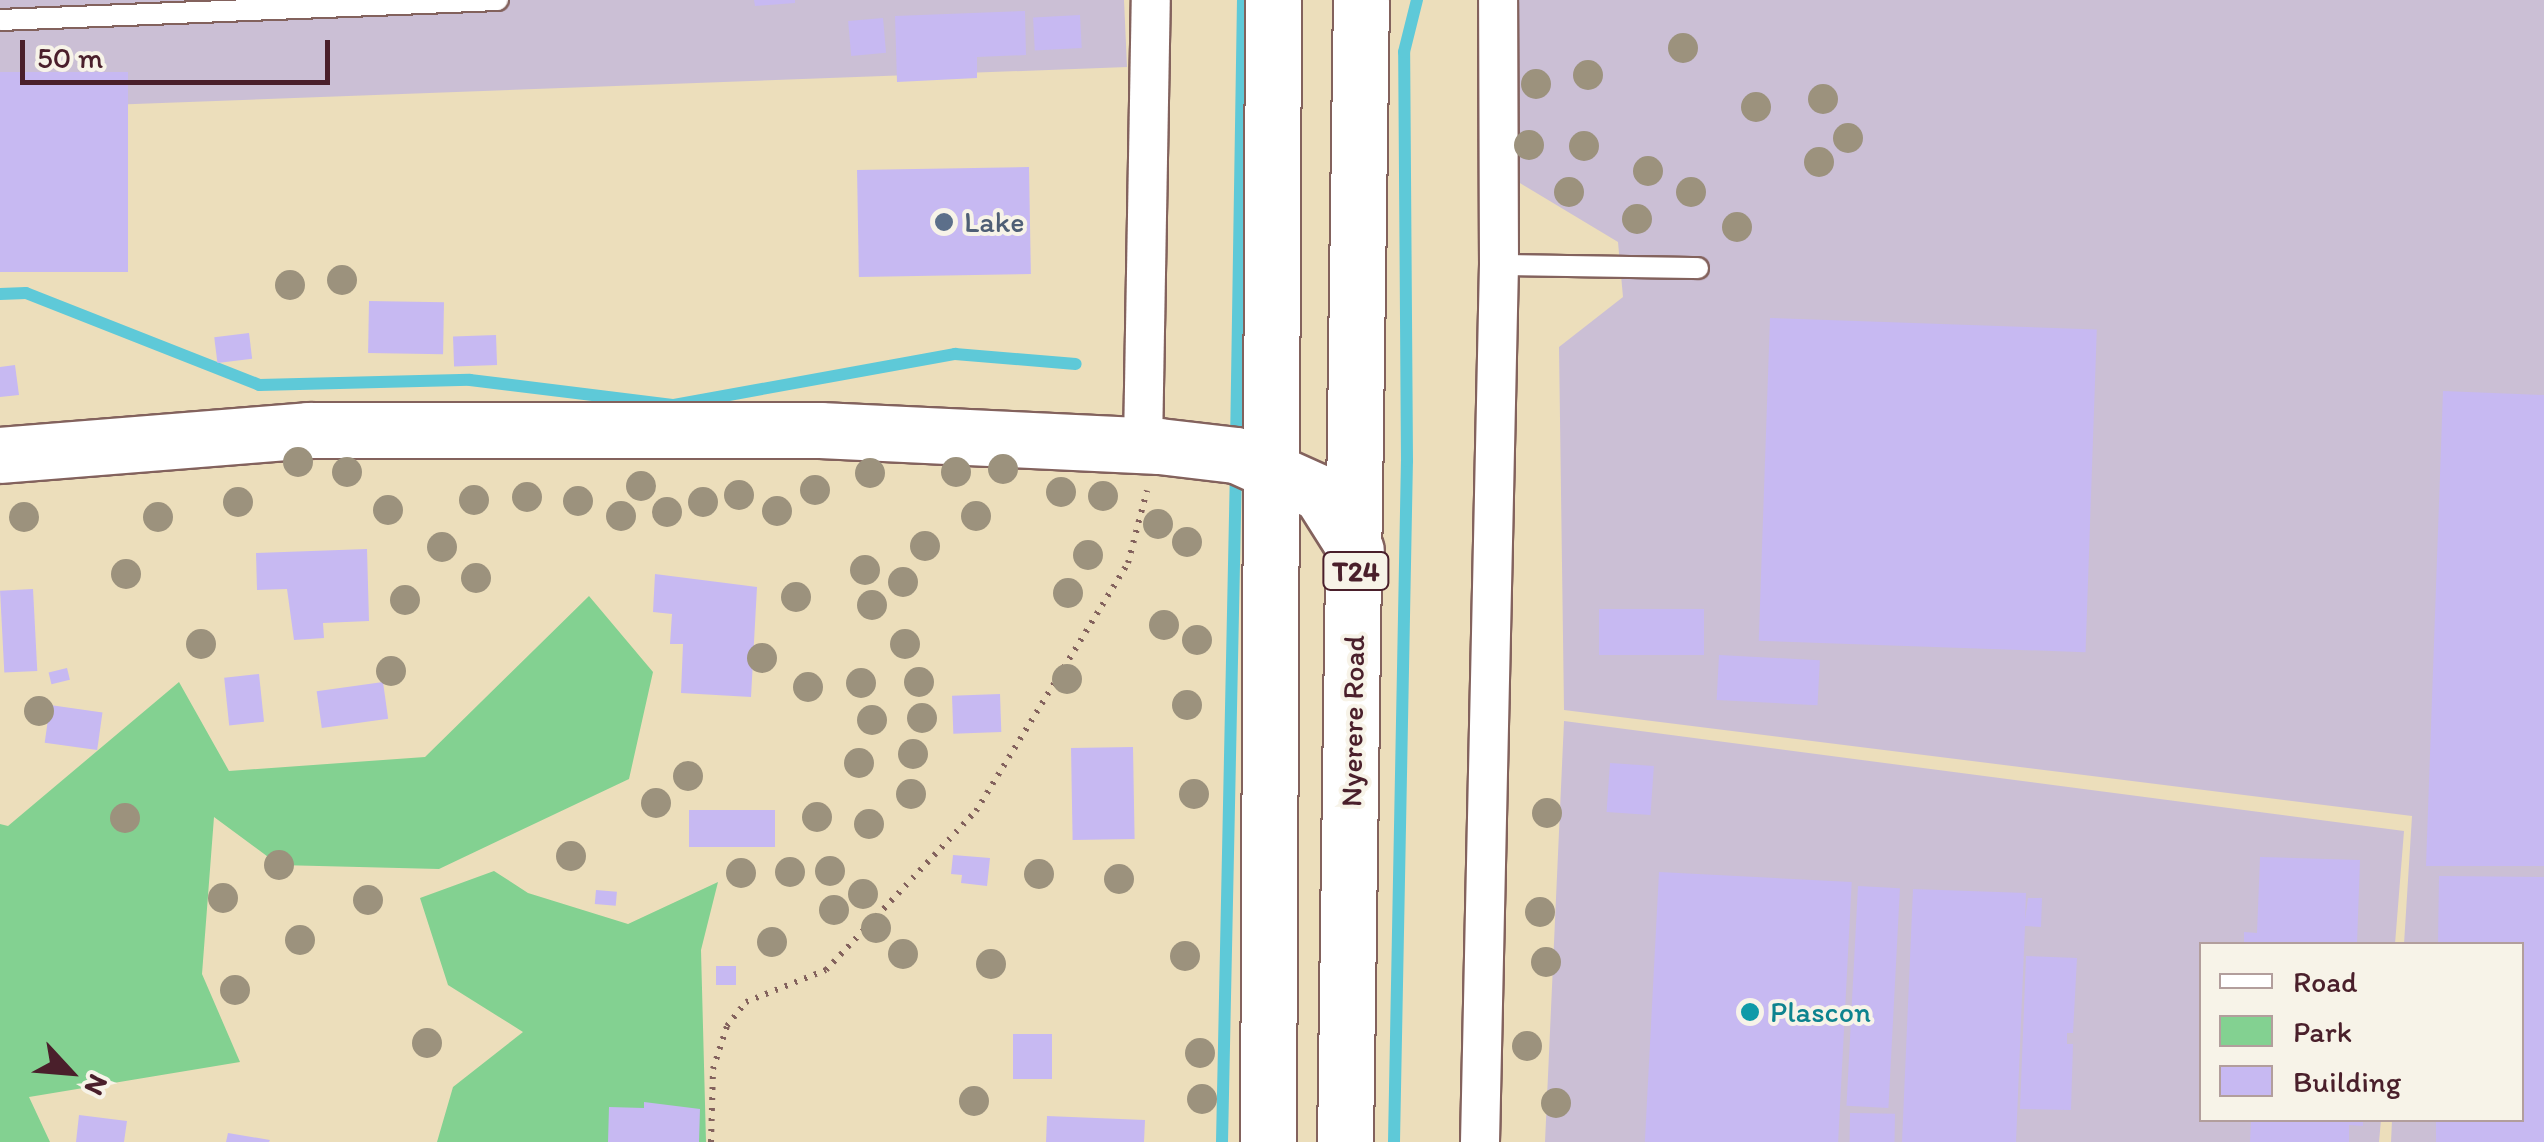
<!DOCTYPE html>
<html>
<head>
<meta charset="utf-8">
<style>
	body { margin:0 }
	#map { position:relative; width:2544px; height:1142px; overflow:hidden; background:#ecdebb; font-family:Itim,sans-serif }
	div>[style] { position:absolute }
	.industrial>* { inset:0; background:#cbbfd5 }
	.green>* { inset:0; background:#83d191 }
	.stream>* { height:12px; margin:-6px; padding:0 6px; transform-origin:6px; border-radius:6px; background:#5ec9d8 }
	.building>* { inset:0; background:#c7b9f2; transform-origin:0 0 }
	.path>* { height:6px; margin-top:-3px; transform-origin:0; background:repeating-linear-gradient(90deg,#83625d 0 2.5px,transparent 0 10.5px) }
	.roads { filter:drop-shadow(2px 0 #83625d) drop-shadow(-2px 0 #83625d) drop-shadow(0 2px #83625d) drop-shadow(0 -2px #83625d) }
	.lane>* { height:20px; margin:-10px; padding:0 10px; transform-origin:10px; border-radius:10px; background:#fff }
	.street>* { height:38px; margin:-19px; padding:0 19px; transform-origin:19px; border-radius:19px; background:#fff }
	.secondary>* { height:55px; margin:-27.5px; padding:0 27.5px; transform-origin:27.5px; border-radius:27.5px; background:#fff }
	.highway>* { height:55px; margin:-27.5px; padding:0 27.5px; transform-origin:27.5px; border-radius:27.5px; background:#fff }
	.trees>* { width:30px; height:30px; margin:-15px; border-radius:50%; background:#9c927d }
	.dots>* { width:28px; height:28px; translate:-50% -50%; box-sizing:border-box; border:5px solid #f7f3e8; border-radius:50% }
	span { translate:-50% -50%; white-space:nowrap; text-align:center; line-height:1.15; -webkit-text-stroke:8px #f7f3e8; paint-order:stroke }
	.shield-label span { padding:2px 8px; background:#f7f3e8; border:2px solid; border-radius:8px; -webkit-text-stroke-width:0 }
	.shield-label { font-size:28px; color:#4a1f2b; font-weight:700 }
	.service-label { font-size:30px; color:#4e5e75 }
	.left { translate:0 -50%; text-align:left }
	.street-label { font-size:30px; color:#4a1f2b }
	.culture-label { font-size:30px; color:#0d838f }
	.legend { position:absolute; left:2199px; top:942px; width:325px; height:180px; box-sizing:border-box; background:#f7f3e8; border:2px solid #b29e9c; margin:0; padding:12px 18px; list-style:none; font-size:30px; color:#4a1f2b }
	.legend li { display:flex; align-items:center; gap:20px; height:50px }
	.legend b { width:50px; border:2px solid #b29e9c }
	.north { position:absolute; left:20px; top:1022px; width:100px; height:100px; -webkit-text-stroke:8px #f7f3e8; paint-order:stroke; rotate:116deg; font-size:28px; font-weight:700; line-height:40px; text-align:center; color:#4a1f2b }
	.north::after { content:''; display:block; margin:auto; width:35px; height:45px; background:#4a1f2b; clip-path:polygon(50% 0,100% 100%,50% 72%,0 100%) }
	.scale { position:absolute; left:20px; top:40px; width:310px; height:45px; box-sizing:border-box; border:5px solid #4a1f2b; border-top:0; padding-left:12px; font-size:30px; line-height:35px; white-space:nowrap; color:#4a1f2b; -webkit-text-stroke:8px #f7f3e8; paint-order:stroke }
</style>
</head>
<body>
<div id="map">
	<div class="industrial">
		<i style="clip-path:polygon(0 0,1124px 0,1127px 67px,0 109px)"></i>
		<i style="clip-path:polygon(1506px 0,2544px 0,2544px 1142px,2391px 1142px,2392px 1120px,2522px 1120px,2522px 944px,2404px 944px,2412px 816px,1564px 710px,1559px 347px,1623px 297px,1618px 242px,1505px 174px)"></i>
		<i style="clip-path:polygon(1564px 721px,2404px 831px,2395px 944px,2202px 944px,2202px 1120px,2381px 1120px,2379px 1142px,1545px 1142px)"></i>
	</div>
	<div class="green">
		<i style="clip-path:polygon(589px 596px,653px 672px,629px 779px,439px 869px,279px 865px,214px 817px,202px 974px,240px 1062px,29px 1097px,50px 1142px,0 1142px,0 824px,8px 826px,179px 682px,229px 771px,425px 757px)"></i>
		<i style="clip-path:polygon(494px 871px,528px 893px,628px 924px,718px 882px,701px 950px,706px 1142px,437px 1142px,453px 1087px,523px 1032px,448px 985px,420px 898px)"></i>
	</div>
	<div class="stream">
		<i style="left:0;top:294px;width:26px;rotate:-2deg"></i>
		<i style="left:26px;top:293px;width:251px;rotate:21.5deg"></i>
		<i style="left:259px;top:385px;width:211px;rotate:-1.4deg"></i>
		<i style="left:470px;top:380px;width:206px;rotate:7deg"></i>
		<i style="left:674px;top:405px;width:286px;rotate:-10.3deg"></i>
		<i style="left:955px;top:354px;width:121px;rotate:4.7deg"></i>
		<i style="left:1236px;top:445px;width:445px;rotate:-89.1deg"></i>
		<i style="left:1222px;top:1142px;width:672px;rotate:-88.81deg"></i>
		<i style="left:1394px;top:1142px;width:681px;rotate:-88.91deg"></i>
		<i style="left:1407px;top:461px;width:409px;rotate:-90.4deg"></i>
		<i style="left:1404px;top:52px;width:54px;rotate:-76deg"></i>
	</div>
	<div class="building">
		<i style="clip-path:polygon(754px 0,795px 0,795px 3px,755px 6px)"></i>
		<i style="clip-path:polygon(1025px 11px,1026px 55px,977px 57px,977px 78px,897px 82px,895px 16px)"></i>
		<i style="left:1080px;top:15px;width:33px;height:47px;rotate:87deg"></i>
		<i style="left:883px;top:18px;width:35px;height:35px;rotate:85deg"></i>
		<i style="left:0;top:72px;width:128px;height:200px"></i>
		<i style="left:1029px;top:167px;width:107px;height:172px;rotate:89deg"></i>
		<i style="left:369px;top:301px;width:75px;height:52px;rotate:1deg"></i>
		<i style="left:1770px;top:318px;width:327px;height:323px;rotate:2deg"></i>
		<i style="left:249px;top:333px;width:26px;height:35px;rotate:83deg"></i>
		<i style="left:496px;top:335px;width:30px;height:43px;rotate:88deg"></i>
		<i style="clip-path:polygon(15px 365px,19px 395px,0 397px,0 367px)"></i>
		<i style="clip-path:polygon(2443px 391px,2544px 395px,2544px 866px,2426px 866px)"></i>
		<i style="clip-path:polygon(367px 549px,369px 621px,323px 623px,324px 638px,294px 640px,287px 589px,257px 590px,256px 553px)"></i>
		<i style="clip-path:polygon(655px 574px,757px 587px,751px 697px,681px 693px,683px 644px,670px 644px,672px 614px,653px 612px)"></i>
		<i style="left:33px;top:589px;width:82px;height:33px;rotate:87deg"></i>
		<i style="left:1704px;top:609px;width:46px;height:105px;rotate:90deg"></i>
		<i style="left:1719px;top:655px;width:101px;height:45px;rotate:3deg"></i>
		<i style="left:67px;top:668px;width:12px;height:19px;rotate:76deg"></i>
		<i style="left:259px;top:674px;width:48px;height:35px;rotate:84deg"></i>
		<i style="left:383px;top:682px;width:37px;height:67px;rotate:82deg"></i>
		<i style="left:1000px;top:694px;width:38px;height:48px;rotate:88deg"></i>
		<i style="left:50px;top:705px;width:53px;height:38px;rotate:8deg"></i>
		<i style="left:1133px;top:747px;width:92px;height:62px;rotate:89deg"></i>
		<i style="left:1610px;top:763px;width:44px;height:49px;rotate:4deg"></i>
		<i style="left:775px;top:810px;width:37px;height:86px;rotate:90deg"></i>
		<i style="clip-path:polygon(953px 855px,990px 858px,987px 886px,961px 883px,962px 875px,951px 874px)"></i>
		<i style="clip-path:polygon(2260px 857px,2360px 860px,2357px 944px,2244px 944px,2244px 932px,2257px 933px)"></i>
		<i style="left:1659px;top:872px;width:193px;height:270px;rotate:3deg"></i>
		<i style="clip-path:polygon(2439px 876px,2544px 877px,2544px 1142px,2436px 1142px,2436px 1120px,2522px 1120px,2522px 944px,2438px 944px)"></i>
		<i style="left:1858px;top:886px;width:42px;height:220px;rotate:3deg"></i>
		<i style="clip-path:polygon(1913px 889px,2026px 893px,2025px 920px,2028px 898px,2042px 898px,2041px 927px,2025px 926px,2016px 1142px,1902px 1142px)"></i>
		<i style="left:596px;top:890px;width:21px;height:14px;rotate:5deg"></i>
		<i style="clip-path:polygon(2026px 956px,2077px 958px,2073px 1033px,2067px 1033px,2067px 1044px,2073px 1044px,2071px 1110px,2020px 1109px)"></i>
		<i style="left:716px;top:966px;width:20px;height:19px"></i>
		<i style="left:1052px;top:1034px;width:45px;height:39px;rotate:90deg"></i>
		<i style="clip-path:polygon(644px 1102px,700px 1109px,699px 1142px,608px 1142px,609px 1107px,644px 1108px)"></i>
		<i style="left:1850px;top:1113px;width:45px;height:29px;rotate:1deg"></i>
		<i style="clip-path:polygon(79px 1115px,127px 1121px,124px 1142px,76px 1142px)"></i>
		<i style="clip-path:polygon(1047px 1116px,1145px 1120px,1144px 1142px,1046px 1142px)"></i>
		<i style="clip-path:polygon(2251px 1120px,2363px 1120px,2363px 1126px,2349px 1125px,2349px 1142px,2250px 1142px)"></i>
		<i style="clip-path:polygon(228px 1133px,270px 1140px,269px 1142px,226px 1142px)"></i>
	</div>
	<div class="path">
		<i style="left:711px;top:1142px;width:73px;rotate:-88.4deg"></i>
		<i style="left:713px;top:1069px;width:45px;rotate:-72deg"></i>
		<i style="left:727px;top:1026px;width:31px;rotate:-52deg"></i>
		<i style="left:746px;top:1002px;width:86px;rotate:-21.8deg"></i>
		<i style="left:826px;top:970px;width:219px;rotate:-46.7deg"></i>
		<i style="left:976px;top:811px;width:291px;rotate:-58.5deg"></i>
		<i style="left:1128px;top:563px;width:75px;rotate:-75.4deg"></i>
	</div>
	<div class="roads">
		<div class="lane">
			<i style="left:0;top:20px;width:498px;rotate:-2.3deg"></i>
			<i style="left:1499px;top:265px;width:199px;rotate:0.9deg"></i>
		</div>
		<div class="street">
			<i style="left:1143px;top:445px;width:445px;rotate:-89deg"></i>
			<i style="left:1480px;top:1142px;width:877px;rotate:-88.76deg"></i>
			<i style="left:1499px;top:265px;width:265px;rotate:-90.2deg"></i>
		</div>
		<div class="secondary">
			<i style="left:0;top:455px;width:309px;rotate:-4.6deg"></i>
			<i style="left:308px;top:430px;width:512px"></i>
			<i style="left:820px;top:430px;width:339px;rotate:2.7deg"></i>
			<i style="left:1159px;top:446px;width:78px;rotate:6.7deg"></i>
			<i style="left:1236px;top:455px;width:92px;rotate:24.3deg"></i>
			<i style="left:1320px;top:493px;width:67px;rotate:57.7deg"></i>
		</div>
		<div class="highway">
			<i style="left:1268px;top:1142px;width:1142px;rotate:-89.75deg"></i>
			<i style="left:1345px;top:1142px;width:1142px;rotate:-89.2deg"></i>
		</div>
	</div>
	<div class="trees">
		<i style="left:1683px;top:48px"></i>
		<i style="left:1588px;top:75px"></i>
		<i style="left:1536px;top:84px"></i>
		<i style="left:1823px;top:99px"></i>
		<i style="left:1756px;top:107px"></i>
		<i style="left:1848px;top:138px"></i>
		<i style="left:1529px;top:145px"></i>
		<i style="left:1584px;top:146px"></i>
		<i style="left:1819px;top:162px"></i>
		<i style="left:1648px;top:171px"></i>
		<i style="left:1569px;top:192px"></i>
		<i style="left:1691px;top:192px"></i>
		<i style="left:1637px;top:219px"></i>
		<i style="left:1737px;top:227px"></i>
		<i style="left:342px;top:280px"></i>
		<i style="left:290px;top:285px"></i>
		<i style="left:298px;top:462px"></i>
		<i style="left:1003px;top:469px"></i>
		<i style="left:347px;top:472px"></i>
		<i style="left:956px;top:472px"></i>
		<i style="left:870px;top:473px"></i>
		<i style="left:641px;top:486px"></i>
		<i style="left:815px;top:490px"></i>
		<i style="left:1061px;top:492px"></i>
		<i style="left:739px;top:495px"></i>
		<i style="left:1103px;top:496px"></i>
		<i style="left:527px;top:497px"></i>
		<i style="left:474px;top:500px"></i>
		<i style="left:578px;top:501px"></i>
		<i style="left:238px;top:502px"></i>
		<i style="left:703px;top:502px"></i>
		<i style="left:388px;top:510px"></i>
		<i style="left:777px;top:511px"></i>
		<i style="left:667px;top:512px"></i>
		<i style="left:621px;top:516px"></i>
		<i style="left:976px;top:516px"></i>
		<i style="left:24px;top:517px"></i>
		<i style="left:158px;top:517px"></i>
		<i style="left:1158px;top:524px"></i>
		<i style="left:1187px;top:542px"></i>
		<i style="left:925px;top:546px"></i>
		<i style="left:442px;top:547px"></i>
		<i style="left:1088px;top:555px"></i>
		<i style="left:865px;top:570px"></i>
		<i style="left:126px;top:574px"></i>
		<i style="left:476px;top:578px"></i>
		<i style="left:903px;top:582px"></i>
		<i style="left:1068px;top:593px"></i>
		<i style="left:796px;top:597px"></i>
		<i style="left:405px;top:600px"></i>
		<i style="left:872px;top:605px"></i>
		<i style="left:1164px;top:625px"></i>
		<i style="left:1197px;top:640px"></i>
		<i style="left:201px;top:644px"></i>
		<i style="left:905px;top:644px"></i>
		<i style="left:762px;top:658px"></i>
		<i style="left:391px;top:671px"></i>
		<i style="left:1067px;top:679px"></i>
		<i style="left:919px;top:682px"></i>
		<i style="left:861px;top:683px"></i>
		<i style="left:808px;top:687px"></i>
		<i style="left:1187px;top:705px"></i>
		<i style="left:39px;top:711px"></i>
		<i style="left:922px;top:718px"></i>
		<i style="left:872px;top:720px"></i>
		<i style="left:913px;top:754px"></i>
		<i style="left:859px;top:763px"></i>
		<i style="left:688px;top:776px"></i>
		<i style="left:911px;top:794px"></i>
		<i style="left:1194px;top:794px"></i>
		<i style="left:656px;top:803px"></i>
		<i style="left:1547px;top:813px"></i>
		<i style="left:817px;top:817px"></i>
		<i style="left:125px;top:818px"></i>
		<i style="left:869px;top:824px"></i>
		<i style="left:571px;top:856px"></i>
		<i style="left:279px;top:865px"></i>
		<i style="left:830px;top:871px"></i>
		<i style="left:790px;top:872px"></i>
		<i style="left:741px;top:873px"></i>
		<i style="left:1039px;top:874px"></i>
		<i style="left:1119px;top:879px"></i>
		<i style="left:863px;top:894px"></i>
		<i style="left:223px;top:898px"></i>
		<i style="left:368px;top:900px"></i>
		<i style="left:834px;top:910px"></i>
		<i style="left:1540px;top:912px"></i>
		<i style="left:876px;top:928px"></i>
		<i style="left:300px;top:940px"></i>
		<i style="left:772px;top:942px"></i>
		<i style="left:903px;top:954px"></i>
		<i style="left:1185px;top:956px"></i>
		<i style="left:1546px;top:962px"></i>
		<i style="left:991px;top:964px"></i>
		<i style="left:235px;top:990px"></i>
		<i style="left:427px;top:1043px"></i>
		<i style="left:1527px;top:1046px"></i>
		<i style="left:1200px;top:1053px"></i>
		<i style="left:1202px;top:1099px"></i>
		<i style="left:974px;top:1101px"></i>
		<i style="left:1556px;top:1103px"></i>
	</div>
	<div class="dots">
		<i style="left:944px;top:222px;background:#5c6f8a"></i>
		<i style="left:1750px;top:1012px;background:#0f9aa8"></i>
	</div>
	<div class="shield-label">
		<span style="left:1356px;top:571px">T24</span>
	</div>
	<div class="service-label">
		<span class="left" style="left:964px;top:222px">Lake</span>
	</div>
	<div class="street-label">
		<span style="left:1353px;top:721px;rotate:-89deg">Nyerere Road</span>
	</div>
	<div class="culture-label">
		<span class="left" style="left:1770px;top:1012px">Plascon</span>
	</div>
	<ul class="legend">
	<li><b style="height:12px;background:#fff"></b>Road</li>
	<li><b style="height:28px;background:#83d191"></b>Park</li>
	<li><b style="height:28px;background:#c7b9f2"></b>Building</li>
	</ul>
	<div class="north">N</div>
	<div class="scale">50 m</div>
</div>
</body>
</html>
